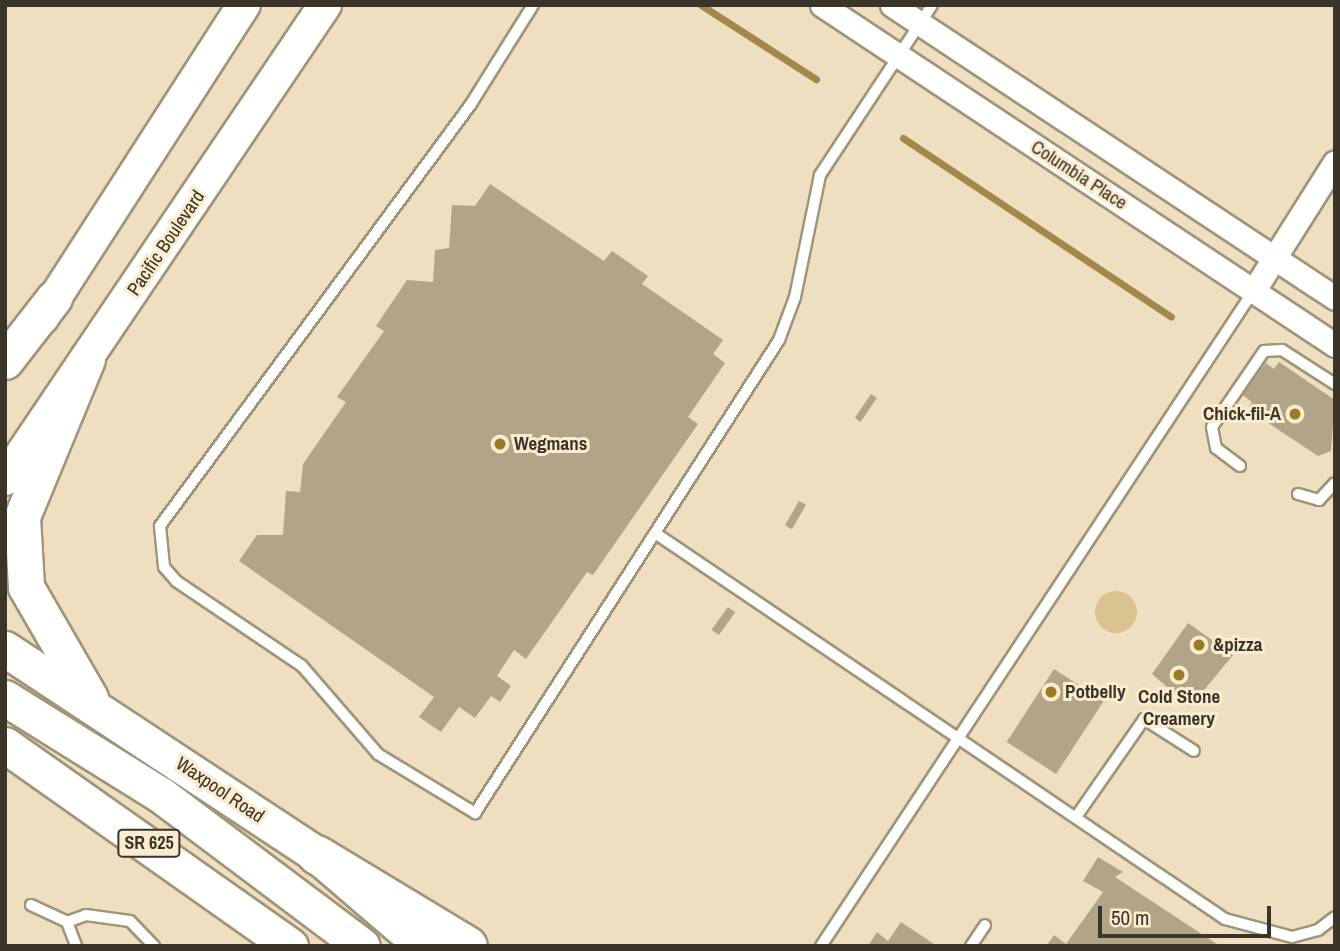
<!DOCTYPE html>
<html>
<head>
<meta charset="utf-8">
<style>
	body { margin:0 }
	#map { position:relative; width:1340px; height:951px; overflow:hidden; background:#eedfc1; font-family:"Archivo Narrow",sans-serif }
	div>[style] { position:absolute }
	.green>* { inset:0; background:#dac290 }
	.round { border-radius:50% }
	.stream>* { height:7px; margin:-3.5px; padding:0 3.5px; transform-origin:3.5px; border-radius:3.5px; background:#a4884a }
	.building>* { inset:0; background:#b2a487; transform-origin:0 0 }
	.roads { filter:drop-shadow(2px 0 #a29477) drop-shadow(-2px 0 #a29477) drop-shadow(0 2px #a29477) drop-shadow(0 -2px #a29477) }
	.service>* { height:10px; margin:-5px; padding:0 5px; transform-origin:5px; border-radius:5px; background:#fff }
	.minor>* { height:23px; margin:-11.5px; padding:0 11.5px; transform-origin:11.5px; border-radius:11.5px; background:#fff }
	.secondary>* { height:32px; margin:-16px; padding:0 16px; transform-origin:16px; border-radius:16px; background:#fff }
	.primary>* { height:35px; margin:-17.5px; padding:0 17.5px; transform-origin:17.5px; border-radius:17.5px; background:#fff }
	.motorway>* { height:38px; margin:-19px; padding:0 19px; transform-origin:19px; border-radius:19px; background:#fff }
	.dots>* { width:19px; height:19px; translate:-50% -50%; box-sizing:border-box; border:4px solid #fbecce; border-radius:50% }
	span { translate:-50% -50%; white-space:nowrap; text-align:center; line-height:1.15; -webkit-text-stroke:6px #fbecce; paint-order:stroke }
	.shield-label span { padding:2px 5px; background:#fbecce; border:2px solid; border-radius:5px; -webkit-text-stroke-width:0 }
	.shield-label { font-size:18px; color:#3a3429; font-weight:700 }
	.street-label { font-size:19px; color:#3a3429 }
	.poi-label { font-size:19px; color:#3a3429; font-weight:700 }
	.right { translate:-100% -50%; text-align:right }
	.left { translate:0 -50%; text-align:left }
	.frame { position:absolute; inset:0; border:7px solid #3a3429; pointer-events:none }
	.scale { position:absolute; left:1098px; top:906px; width:173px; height:32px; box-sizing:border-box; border:4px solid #3a3429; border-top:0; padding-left:9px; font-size:21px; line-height:24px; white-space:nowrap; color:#3a3429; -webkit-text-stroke:5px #fbecce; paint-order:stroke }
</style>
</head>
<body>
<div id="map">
	<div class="green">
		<i class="round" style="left:1095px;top:591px;width:42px;height:42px"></i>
	</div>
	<div class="stream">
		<i style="left:701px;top:5px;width:137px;rotate:32.8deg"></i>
		<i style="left:903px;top:138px;width:322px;rotate:33.7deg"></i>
	</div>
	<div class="building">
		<i style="clip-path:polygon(490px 184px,604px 261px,612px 251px,648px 276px,642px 284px,723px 340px,713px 354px,725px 363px,688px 417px,698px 424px,593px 575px,587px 572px,526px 659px,514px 650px,497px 676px,511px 686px,500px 702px,491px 696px,475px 718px,459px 707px,441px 732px,419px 717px,434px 697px,239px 561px,257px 535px,283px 535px,286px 491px,300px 492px,303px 464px,346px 402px,337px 397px,384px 331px,376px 326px,407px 280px,433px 282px,435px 250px,449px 248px,452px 205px,475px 206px)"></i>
		<i style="clip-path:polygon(1279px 362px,1335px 400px,1331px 451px,1318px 456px,1247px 409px,1252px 402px,1241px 394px,1266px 363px,1274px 369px)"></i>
		<i style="left:871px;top:394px;width:7px;height:29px;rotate:34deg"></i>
		<i style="left:799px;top:501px;width:8px;height:28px;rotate:30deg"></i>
		<i style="left:728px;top:607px;width:9px;height:28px;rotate:36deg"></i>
		<i style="clip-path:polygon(1188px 623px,1233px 655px,1190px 707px,1152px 674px)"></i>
		<i style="left:1054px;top:669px;width:59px;height:87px;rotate:33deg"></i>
		<i style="clip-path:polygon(1098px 857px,1123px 872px,1115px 877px,1220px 946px,1047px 945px,1054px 935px,1066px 944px,1103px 892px,1083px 881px)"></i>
		<i style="clip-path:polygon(901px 922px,937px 946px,868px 946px,877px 932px,888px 941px)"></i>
	</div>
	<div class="roads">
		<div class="service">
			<i style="left:533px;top:5px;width:117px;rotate:122.1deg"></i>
			<i style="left:471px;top:104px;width:524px;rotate:126.39deg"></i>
			<i style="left:160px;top:526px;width:41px;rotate:84.4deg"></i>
			<i style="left:164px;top:567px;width:18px;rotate:49deg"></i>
			<i style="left:176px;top:581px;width:152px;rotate:34deg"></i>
			<i style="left:302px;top:666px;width:116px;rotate:49.2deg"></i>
			<i style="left:378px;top:754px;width:114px;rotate:31.3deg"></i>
			<i style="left:475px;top:813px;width:562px;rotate:-57.27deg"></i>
			<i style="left:779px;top:340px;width:46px;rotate:-69.6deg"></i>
			<i style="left:795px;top:297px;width:125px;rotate:-78.4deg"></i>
			<i style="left:820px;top:175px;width:204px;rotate:-56.6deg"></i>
			<i style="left:1240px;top:466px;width:30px;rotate:-143deg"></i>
			<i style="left:1216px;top:448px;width:21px;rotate:-101deg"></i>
			<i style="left:1212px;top:427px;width:92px;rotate:-55.6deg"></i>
			<i style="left:1264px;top:351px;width:18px;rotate:-3deg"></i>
			<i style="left:1282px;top:350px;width:63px;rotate:32.7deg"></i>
			<i style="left:1298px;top:494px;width:22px;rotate:16deg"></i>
			<i style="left:1319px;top:500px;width:23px;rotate:-47deg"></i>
			<i style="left:658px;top:535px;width:685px;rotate:34.11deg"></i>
			<i style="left:1225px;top:919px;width:69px;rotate:15deg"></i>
			<i style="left:1292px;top:937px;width:27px;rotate:-15deg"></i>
			<i style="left:1318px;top:930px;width:21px;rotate:-37deg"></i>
			<i style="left:1076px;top:817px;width:119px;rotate:-55.2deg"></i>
			<i style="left:1144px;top:719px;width:59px;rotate:32.6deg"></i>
			<i style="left:31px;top:905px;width:40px;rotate:25deg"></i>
			<i style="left:67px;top:922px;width:20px;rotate:-20deg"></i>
			<i style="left:86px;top:915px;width:44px;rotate:7.8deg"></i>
			<i style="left:130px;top:921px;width:35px;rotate:46deg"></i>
			<i style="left:67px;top:922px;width:26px;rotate:69deg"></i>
			<i style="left:821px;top:946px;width:786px;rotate:-56.57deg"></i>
			<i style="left:971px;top:946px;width:25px;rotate:-56deg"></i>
		</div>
		<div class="minor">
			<i style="left:822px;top:5px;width:615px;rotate:33.54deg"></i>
			<i style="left:892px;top:5px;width:531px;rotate:33.48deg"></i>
			<i style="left:1254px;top:290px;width:151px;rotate:-57.7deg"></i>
		</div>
		<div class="secondary">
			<i style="left:42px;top:318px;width:373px;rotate:-57.2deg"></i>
			<i style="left:5px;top:479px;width:572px;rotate:-55.98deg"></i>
		</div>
		<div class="primary">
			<i style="left:87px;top:359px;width:171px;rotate:112.4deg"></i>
			<i style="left:22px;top:517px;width:70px;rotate:86.7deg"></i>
			<i style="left:26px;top:587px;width:128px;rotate:60deg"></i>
			<i style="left:5px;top:361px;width:80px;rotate:-52.1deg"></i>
			<i style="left:5px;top:649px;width:374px;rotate:33.4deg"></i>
			<i style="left:317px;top:855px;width:140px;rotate:40.6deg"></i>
			<i style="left:5px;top:698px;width:184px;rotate:31.9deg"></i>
			<i style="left:161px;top:795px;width:251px;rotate:36.9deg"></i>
			<i style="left:5px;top:745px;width:349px;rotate:35.2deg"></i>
		</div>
		<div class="motorway">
			<i style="left:317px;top:855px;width:176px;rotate:31.1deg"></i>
		</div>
	</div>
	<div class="dots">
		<i style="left:1295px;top:414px;background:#9c7924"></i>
		<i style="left:500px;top:444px;background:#9c7924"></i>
		<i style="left:1199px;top:645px;background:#9c7924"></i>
		<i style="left:1179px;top:675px;background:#9c7924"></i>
		<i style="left:1051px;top:692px;background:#9c7924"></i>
	</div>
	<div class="shield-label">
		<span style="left:149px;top:843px">SR 625</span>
	</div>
	<div class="street-label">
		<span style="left:1079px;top:175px;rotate:33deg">Columbia Place</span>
		<span style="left:166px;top:243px;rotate:-56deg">Pacific Boulevard</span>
		<span style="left:220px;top:790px;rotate:34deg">Waxpool Road</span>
	</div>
	<div class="poi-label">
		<span class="right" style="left:1281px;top:414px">Chick-fil-A</span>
		<span class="left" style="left:514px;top:444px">Wegmans</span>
		<span class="left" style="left:1213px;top:645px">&amp;pizza</span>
		<span class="left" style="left:1065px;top:692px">Potbelly</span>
		<span style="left:1179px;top:708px">Cold Stone<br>Creamery</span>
	</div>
	<div class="frame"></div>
	<div class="scale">50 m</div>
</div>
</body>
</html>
